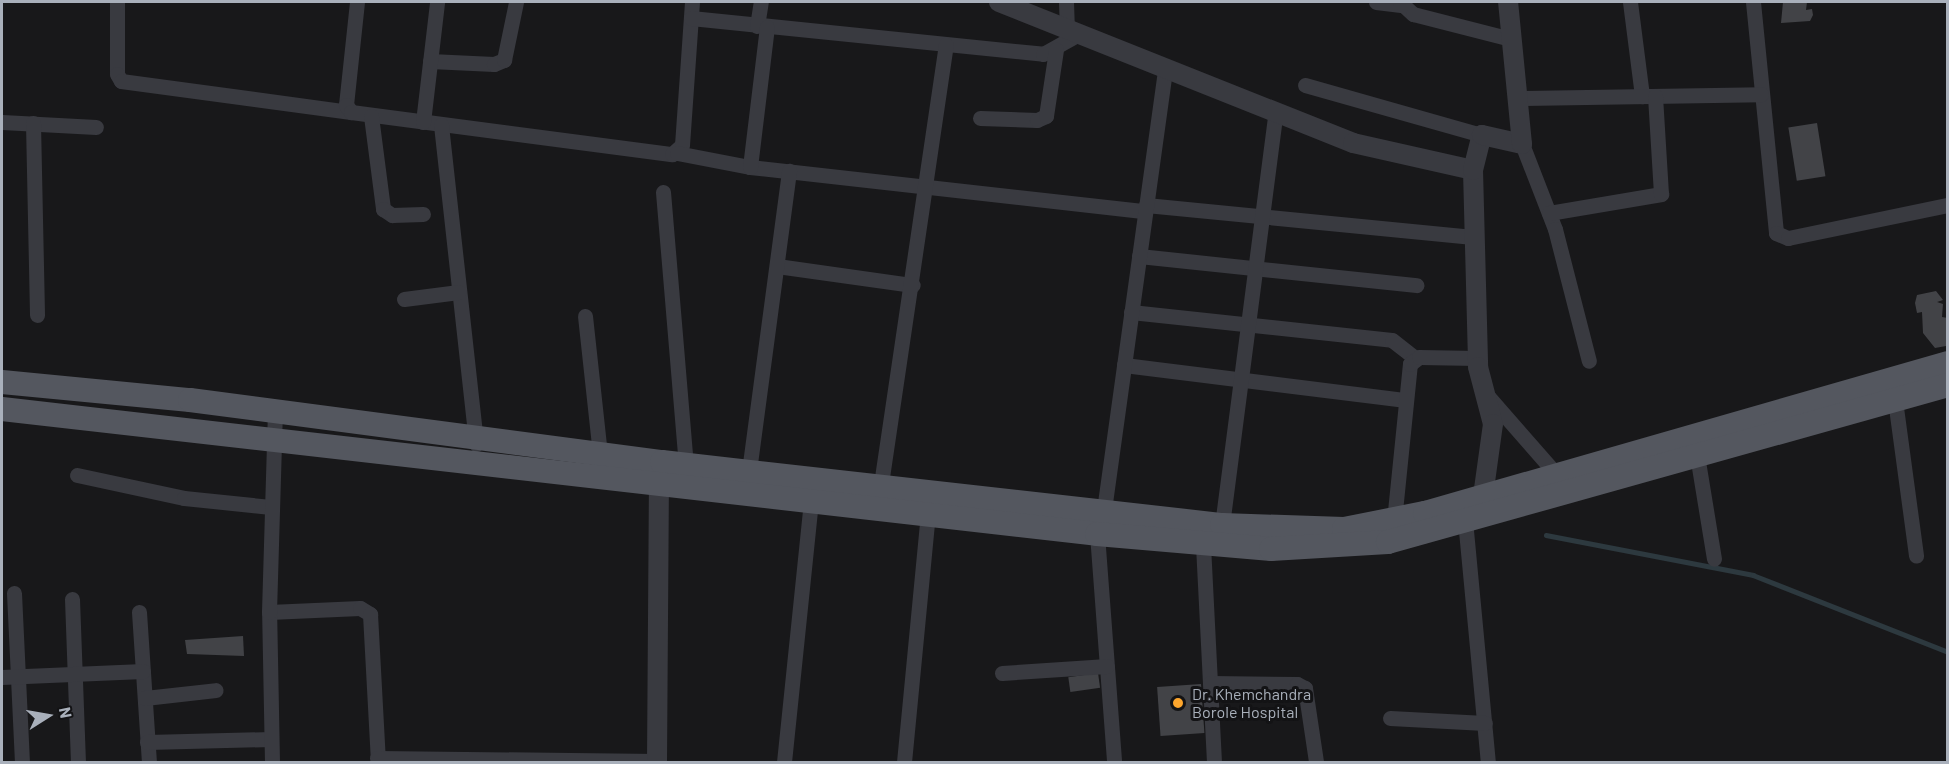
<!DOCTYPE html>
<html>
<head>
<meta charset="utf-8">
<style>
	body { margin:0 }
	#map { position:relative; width:1949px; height:764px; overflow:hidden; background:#18181a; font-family:Barlow,sans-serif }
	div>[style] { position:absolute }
	.stream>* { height:4.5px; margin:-2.25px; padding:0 2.25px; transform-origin:2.25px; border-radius:2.25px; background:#2d393f }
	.building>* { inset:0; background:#424347; transform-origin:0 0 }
	.minor>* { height:15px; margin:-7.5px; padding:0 7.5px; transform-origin:7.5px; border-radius:7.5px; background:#393a40 }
	.tertiary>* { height:20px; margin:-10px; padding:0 10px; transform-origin:10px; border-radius:10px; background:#393a40 }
	.primary>* { height:24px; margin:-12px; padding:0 12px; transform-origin:12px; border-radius:12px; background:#54575f }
	.dots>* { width:16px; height:16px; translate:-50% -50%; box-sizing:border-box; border:3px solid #131315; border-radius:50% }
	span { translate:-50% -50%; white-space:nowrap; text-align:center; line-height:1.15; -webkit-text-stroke:6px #131315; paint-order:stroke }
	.poi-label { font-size:16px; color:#a9b0bb }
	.left { translate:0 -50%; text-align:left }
	.frame { position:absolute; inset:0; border:3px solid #a9b0bb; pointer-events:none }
	.north { position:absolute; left:18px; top:686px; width:60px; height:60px; -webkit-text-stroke:4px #131315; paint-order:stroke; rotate:79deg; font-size:16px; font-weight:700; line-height:24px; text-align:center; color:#a9b0bb }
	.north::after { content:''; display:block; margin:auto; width:21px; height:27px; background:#a9b0bb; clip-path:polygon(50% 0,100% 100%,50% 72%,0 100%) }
</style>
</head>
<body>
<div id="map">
	<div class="stream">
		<i style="left:1546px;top:535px;width:211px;rotate:10.9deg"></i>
		<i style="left:1753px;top:575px;width:210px;rotate:21.5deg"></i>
	</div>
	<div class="building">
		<i style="clip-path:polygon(1783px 2px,1807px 2px,1806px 10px,1812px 9px,1813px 15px,1810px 21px,1781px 23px)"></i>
		<i style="left:1817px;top:123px;width:54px;height:29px;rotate:81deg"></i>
		<i style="clip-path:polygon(1936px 291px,1943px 300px,1937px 302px,1943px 304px,1942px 317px,1948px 318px,1948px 339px,1946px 346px,1935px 348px,1923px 333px,1922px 312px,1917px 313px,1915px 303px,1917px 295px)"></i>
		<i style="clip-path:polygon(243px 636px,244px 656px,187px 654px,185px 640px)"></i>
		<i style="left:1098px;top:673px;width:15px;height:30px;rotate:82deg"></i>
		<i style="left:1201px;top:684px;width:49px;height:44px;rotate:86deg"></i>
	</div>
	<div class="minor">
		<i style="left:117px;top:2px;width:72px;rotate:90deg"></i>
		<i style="left:117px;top:74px;width:8px;rotate:60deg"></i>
		<i style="left:121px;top:81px;width:232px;rotate:7.7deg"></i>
		<i style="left:357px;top:2px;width:104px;rotate:96.1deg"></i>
		<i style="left:346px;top:105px;width:9px;rotate:54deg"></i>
		<i style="left:351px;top:112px;width:324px;rotate:7.5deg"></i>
		<i style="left:672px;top:154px;width:13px;rotate:-42deg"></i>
		<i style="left:682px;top:145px;width:143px;rotate:-86deg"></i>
		<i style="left:1066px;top:2px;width:27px;rotate:88deg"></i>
		<i style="left:1376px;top:2px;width:25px;rotate:7deg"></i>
		<i style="left:1400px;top:2px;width:18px;rotate:43deg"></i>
		<i style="left:1413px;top:14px;width:101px;rotate:14.3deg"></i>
		<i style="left:1630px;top:2px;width:95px;rotate:82.7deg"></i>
		<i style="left:1753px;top:2px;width:232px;rotate:84.3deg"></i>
		<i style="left:1776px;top:233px;width:13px;rotate:23deg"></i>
		<i style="left:1788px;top:238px;width:163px;rotate:-11.7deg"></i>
		<i style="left:691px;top:18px;width:354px;rotate:5.8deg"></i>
		<i style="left:1043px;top:54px;width:41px;rotate:-29.1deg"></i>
		<i style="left:757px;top:26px;width:24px;rotate:-81deg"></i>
		<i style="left:430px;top:61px;width:64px;rotate:2.7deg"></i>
		<i style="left:494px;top:64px;width:11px;rotate:-22deg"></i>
		<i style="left:504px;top:60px;width:59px;rotate:-78.3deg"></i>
		<i style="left:1305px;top:85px;width:184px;rotate:15.8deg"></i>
		<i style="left:1517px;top:98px;width:244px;rotate:-0.9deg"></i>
		<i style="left:371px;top:116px;width:94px;rotate:82.6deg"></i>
		<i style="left:383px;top:209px;width:11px;rotate:34deg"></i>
		<i style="left:392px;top:215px;width:31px;rotate:-2deg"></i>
		<i style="left:980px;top:118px;width:57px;rotate:2deg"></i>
		<i style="left:1037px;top:120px;width:10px;rotate:-24deg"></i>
		<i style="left:1046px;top:116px;width:67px;rotate:-81.4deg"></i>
		<i style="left:2px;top:122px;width:94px;rotate:3deg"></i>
		<i style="left:423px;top:122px;width:121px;rotate:-83.3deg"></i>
		<i style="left:33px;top:123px;width:192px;rotate:88.8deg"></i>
		<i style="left:441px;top:125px;width:321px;rotate:83.7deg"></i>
		<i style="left:1522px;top:144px;width:91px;rotate:68.8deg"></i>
		<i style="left:1555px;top:229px;width:136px;rotate:75.6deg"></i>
		<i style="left:677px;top:153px;width:74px;rotate:10.9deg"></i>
		<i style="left:750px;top:167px;width:397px;rotate:6.4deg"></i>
		<i style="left:750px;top:167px;width:141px;rotate:-83.1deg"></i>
		<i style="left:663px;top:192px;width:273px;rotate:85.2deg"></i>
		<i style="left:1146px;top:205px;width:331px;rotate:5.6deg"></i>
		<i style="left:1549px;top:213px;width:114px;rotate:-9.6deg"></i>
		<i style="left:1661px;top:194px;width:98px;rotate:-93.5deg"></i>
		<i style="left:1139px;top:256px;width:279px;rotate:6deg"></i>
		<i style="left:777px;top:266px;width:137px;rotate:8deg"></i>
		<i style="left:404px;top:299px;width:55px;rotate:-7.3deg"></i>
		<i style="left:1131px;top:312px;width:262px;rotate:6.1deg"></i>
		<i style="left:1392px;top:340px;width:29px;rotate:38deg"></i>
		<i style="left:585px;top:316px;width:139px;rotate:83.8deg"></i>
		<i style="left:1124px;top:365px;width:284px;rotate:7.1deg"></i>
		<i style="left:1486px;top:394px;width:108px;rotate:48.8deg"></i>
		<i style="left:1895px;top:400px;width:157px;rotate:82.3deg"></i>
		<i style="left:1697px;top:455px;width:105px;rotate:80.7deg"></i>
		<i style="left:749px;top:471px;width:303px;rotate:-82.4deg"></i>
		<i style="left:77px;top:475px;width:109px;rotate:12.1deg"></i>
		<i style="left:184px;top:498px;width:87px;rotate:5.9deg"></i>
		<i style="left:881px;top:484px;width:444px;rotate:-81.6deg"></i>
		<i style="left:1104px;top:510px;width:446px;rotate:-82.1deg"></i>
		<i style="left:1465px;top:520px;width:243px;rotate:84.6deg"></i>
		<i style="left:1394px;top:521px;width:158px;rotate:-84.2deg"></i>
		<i style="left:1410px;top:364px;width:11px;rotate:-38deg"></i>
		<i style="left:1419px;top:357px;width:58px;rotate:1deg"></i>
		<i style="left:1222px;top:525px;width:417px;rotate:-82.6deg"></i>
		<i style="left:1097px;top:534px;width:229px;rotate:85.7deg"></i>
		<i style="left:1203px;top:545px;width:217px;rotate:87.1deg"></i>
		<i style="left:14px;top:593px;width:169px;rotate:87.3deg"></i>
		<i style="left:72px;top:599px;width:163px;rotate:87.9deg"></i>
		<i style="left:139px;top:612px;width:150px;rotate:86.2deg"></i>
		<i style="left:269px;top:612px;width:91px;rotate:-2.5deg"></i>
		<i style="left:360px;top:608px;width:12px;rotate:31deg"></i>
		<i style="left:370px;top:614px;width:148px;rotate:86.9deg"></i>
		<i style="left:1002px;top:673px;width:105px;rotate:-3.8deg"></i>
		<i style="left:2px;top:677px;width:141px;rotate:-2.4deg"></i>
		<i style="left:1210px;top:683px;width:87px;rotate:0.7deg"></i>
		<i style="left:1297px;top:684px;width:9px;rotate:27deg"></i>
		<i style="left:1305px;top:688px;width:75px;rotate:81.5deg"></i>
		<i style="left:145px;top:698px;width:71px;rotate:-6.4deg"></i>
		<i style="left:1390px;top:718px;width:95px;rotate:3deg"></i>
		<i style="left:147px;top:742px;width:124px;rotate:-1.4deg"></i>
		<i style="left:377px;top:758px;width:280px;rotate:0.6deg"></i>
		<i style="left:272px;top:762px;width:150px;rotate:-91.1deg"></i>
		<i style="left:269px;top:612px;width:201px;rotate:-88.3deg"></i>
		<i style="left:784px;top:762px;width:264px;rotate:-84.1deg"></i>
		<i style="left:904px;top:762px;width:250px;rotate:-84.5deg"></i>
	</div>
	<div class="tertiary">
		<i style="left:999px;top:2px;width:381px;rotate:21.7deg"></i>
		<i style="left:1353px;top:143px;width:123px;rotate:12.7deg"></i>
		<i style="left:1473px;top:170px;width:197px;rotate:88.5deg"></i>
		<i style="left:1478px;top:367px;width:59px;rotate:75.3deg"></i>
		<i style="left:1493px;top:424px;width:73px;rotate:97.9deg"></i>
		<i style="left:1473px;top:170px;width:36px;rotate:-76deg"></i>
		<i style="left:1482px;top:135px;width:41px;rotate:12.7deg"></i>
		<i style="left:1522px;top:144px;width:143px;rotate:-95.6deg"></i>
		<i style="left:657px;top:762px;width:280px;rotate:-89.6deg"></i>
	</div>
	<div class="primary">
		<i style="left:2px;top:382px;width:189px;rotate:5.5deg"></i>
		<i style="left:190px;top:400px;width:476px;rotate:7.5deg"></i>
		<i style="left:662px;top:462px;width:564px;rotate:6.42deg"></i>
		<i style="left:1222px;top:525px;width:122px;rotate:1.9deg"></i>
		<i style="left:1344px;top:529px;width:83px;rotate:-11.2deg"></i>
		<i style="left:1425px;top:513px;width:544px;rotate:-16deg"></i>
		<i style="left:2px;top:409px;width:1102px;rotate:6.51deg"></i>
		<i style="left:1097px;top:534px;width:175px;rotate:4.9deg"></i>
		<i style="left:1271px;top:549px;width:117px;rotate:-3.4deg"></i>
		<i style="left:1388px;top:542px;width:582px;rotate:-15.66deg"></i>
	</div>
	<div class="dots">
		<i style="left:1178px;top:703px;background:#fda62d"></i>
	</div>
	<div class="poi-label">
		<span class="left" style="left:1192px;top:703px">Dr. Khemchandra<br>Borole Hospital</span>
	</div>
	<div class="frame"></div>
	<div class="north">N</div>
</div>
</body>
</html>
